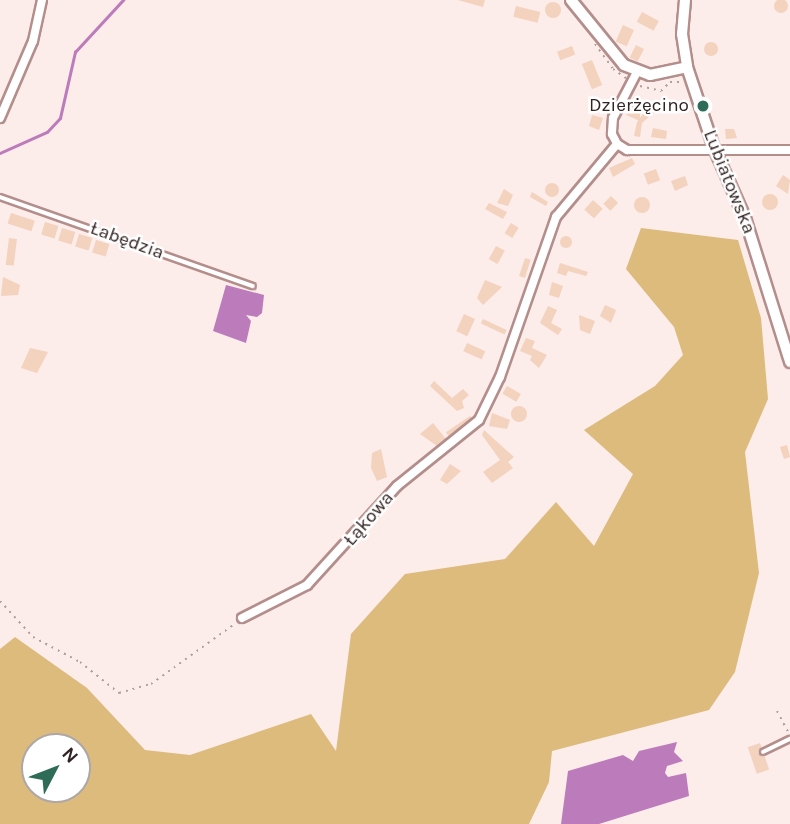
<!DOCTYPE html>
<html>
<head>
<meta charset="utf-8">
<style>
	body { margin:0 }
	#map { position:relative; width:790px; height:824px; overflow:hidden; background:#fcecea; font-family:Karla,sans-serif }
	div>[style] { position:absolute }
	.green>* { inset:0; background:#dcbb7d }
	.water>* { inset:0; background:#bc7bba }
	.stream>* { height:2.5px; margin:-1.25px; padding:0 1.25px; transform-origin:1.25px; border-radius:1.25px; background:#bc7bba }
	.building>* { inset:0; background:#f3d2be; transform-origin:0 0 }
	.round { border-radius:50% }
	.path>* { height:2px; margin-top:-1px; transform-origin:0; background:repeating-linear-gradient(90deg,#af9f9e 0 2px,transparent 0 7px) }
	.roads { filter:drop-shadow(2px 0 #b38e8b) drop-shadow(-2px 0 #b38e8b) drop-shadow(0 2px #b38e8b) drop-shadow(0 -2px #b38e8b) }
	.service>* { height:3.5px; margin:-1.75px; padding:0 1.75px; transform-origin:1.75px; border-radius:1.75px; background:#fff }
	.minor>* { height:8px; margin:-4px; padding:0 4px; transform-origin:4px; border-radius:4px; background:#fff }
	.tertiary>* { height:10px; margin:-5px; padding:0 5px; transform-origin:5px; border-radius:5px; background:#fff }
	.dots>* { width:19px; height:19px; translate:-50% -50%; box-sizing:border-box; border:4px solid #fff; border-radius:50% }
	span { translate:-50% -50%; white-space:nowrap; text-align:center; line-height:1.15; -webkit-text-stroke:5px #fff; paint-order:stroke }
	.poi-label { font-size:19px; color:#322322 }
	.right { translate:-100% -50%; text-align:right }
	.street-label { font-size:19px; color:#322322 }
	.north { position:absolute; left:21px; top:733px; width:70px; height:70px; box-sizing:border-box; background:#fff; border:2px solid #ada7a7; border-radius:50%; rotate:48deg; font-size:19px; font-weight:700; line-height:28px; text-align:center; color:#322322 }
	.north::after { content:''; display:block; margin:auto; width:24px; height:32px; background:#2f6c57; clip-path:polygon(50% 0,100% 100%,50% 72%,0 100%) }
</style>
</head>
<body>
<div id="map">
	<div class="green">
		<i style="clip-path:polygon(evenodd,641px 228px,738px 240px,761px 318px,768px 399px,745px 452px,759px 573px,735px 672px,709px 710px,552px 751px,549px 782px,529px 824px,0 824px,0 649px,15px 637px,87px 688px,145px 750px,190px 755px,311px 714px,336px 751px,351px 634px,405px 574px,505px 559px,556px 502px,594px 546px,633px 474px,584px 430px,655px 386px,683px 355px,674px 327px,626px 269px,641px 228px,35px 747px,77px 747px,77px 789px,35px 789px,35px 747px)"></i>
	</div>
	<div class="water">
		<i style="clip-path:polygon(226px 285px,264px 295px,262px 313px,257px 317px,246px 315px,251px 321px,246px 343px,213px 331px)"></i>
		<i style="clip-path:polygon(677px 742px,674px 752px,683px 761px,667px 766px,665px 773px,668px 777px,686px 773px,689px 796px,599px 824px,561px 824px,568px 771px,623px 755px,633px 761px,639px 751px)"></i>
	</div>
	<div class="stream">
		<i style="left:0;top:153px;width:51px;rotate:-24.1deg"></i>
		<i style="left:47px;top:132px;width:19px;rotate:-47deg"></i>
		<i style="left:60px;top:118px;width:68px;rotate:-77.2deg"></i>
		<i style="left:75px;top:52px;width:71px;rotate:-47.3deg"></i>
	</div>
	<div class="building">
		<i class="round" style="left:774px;top:-1px;width:14px;height:14px"></i>
		<i style="clip-path:polygon(458px 0,485px 0,483px 7px)"></i>
		<i class="round" style="left:545px;top:2px;width:16px;height:16px"></i>
		<i style="left:516px;top:6px;width:25px;height:11px;rotate:14deg"></i>
		<i style="left:642px;top:12px;width:19px;height:11px;rotate:28deg"></i>
		<i style="left:623px;top:25px;width:12px;height:18px;rotate:24deg"></i>
		<i class="round" style="left:704px;top:42px;width:14px;height:14px"></i>
		<i style="left:636px;top:45px;width:9px;height:14px;rotate:27deg"></i>
		<i style="left:572px;top:46px;width:9px;height:16px;rotate:69deg"></i>
		<i style="left:592px;top:60px;width:27px;height:11px;rotate:68deg"></i>
		<i style="clip-path:polygon(632px 101px,640px 104px,640px 121px,626px 115px)"></i>
		<i style="clip-path:polygon(651px 103px,657px 110px,642px 123px,640px 137px,634px 136px,637px 122px)"></i>
		<i style="clip-path:polygon(592px 115px,603px 118px,599px 130px,589px 126px)"></i>
		<i style="clip-path:polygon(653px 128px,667px 131px,666px 139px,651px 137px)"></i>
		<i style="clip-path:polygon(725px 129px,734px 129px,737px 138px,726px 139px)"></i>
		<i style="clip-path:polygon(632px 158px,635px 164px,613px 177px,609px 168px)"></i>
		<i style="left:656px;top:169px;width:12px;height:13px;rotate:70deg"></i>
		<i style="clip-path:polygon(783px 175px,790px 180px,788px 194px,776px 186px)"></i>
		<i style="clip-path:polygon(685px 176px,688px 185px,675px 191px,671px 181px)"></i>
		<i class="round" style="left:545px;top:183px;width:14px;height:14px"></i>
		<i style="clip-path:polygon(504px 189px,513px 195px,508px 206px,497px 203px)"></i>
		<i style="clip-path:polygon(532px 192px,548px 202px,546px 206px,530px 197px)"></i>
		<i class="round" style="left:762px;top:194px;width:16px;height:16px"></i>
		<i style="left:611px;top:196px;width:10px;height:11px;rotate:45deg"></i>
		<i class="round" style="left:634px;top:197px;width:16px;height:16px"></i>
		<i style="left:593px;top:200px;width:13px;height:13px;rotate:42deg"></i>
		<i style="clip-path:polygon(489px 203px,507px 212px,503px 219px,485px 209px)"></i>
		<i style="left:11px;top:213px;width:25px;height:11px;rotate:18deg"></i>
		<i style="left:45px;top:222px;width:14px;height:13px;rotate:17deg"></i>
		<i style="left:511px;top:223px;width:9px;height:12px;rotate:32deg"></i>
		<i style="left:62px;top:228px;width:14px;height:13px;rotate:17deg"></i>
		<i style="left:79px;top:234px;width:14px;height:13px;rotate:17deg"></i>
		<i class="round" style="left:560px;top:236px;width:12px;height:12px"></i>
		<i style="left:9px;top:238px;width:8px;height:27px;rotate:7deg"></i>
		<i style="left:96px;top:240px;width:14px;height:13px;rotate:17deg"></i>
		<i style="left:496px;top:246px;width:10px;height:15px;rotate:29deg"></i>
		<i style="left:525px;top:258px;width:6px;height:19px;rotate:18deg"></i>
		<i style="clip-path:polygon(560px 263px,588px 272px,586px 276px,568px 271px,566px 276px,557px 273px)"></i>
		<i style="clip-path:polygon(3px 277px,20px 285px,18px 295px,1px 296px)"></i>
		<i style="clip-path:polygon(485px 280px,502px 287px,483px 305px,477px 298px)"></i>
		<i style="clip-path:polygon(552px 282px,563px 286px,559px 298px,549px 295px)"></i>
		<i style="clip-path:polygon(605px 305px,616px 310px,611px 323px,600px 316px)"></i>
		<i style="clip-path:polygon(548px 306px,557px 310px,551px 323px,562px 329px,558px 335px,540px 323px)"></i>
		<i style="left:464px;top:314px;width:12px;height:19px;rotate:24deg"></i>
		<i style="clip-path:polygon(579px 315px,595px 321px,590px 334px,580px 330px)"></i>
		<i style="left:483px;top:319px;width:26px;height:5px;rotate:25deg"></i>
		<i style="clip-path:polygon(526px 338px,535px 341px,532px 348px,547px 355px,539px 368px,530px 360px,532px 356px,520px 351px)"></i>
		<i style="left:467px;top:343px;width:20px;height:9px;rotate:24deg"></i>
		<i style="clip-path:polygon(30px 348px,48px 352px,37px 373px,21px 368px)"></i>
		<i style="clip-path:polygon(434px 381px,452px 398px,463px 389px,469px 395px,462px 401px,464px 408px,457px 411px,430px 386px)"></i>
		<i style="left:507px;top:386px;width:16px;height:9px;rotate:30deg"></i>
		<i class="round" style="left:511px;top:406px;width:16px;height:16px"></i>
		<i style="clip-path:polygon(492px 413px,510px 420px,507px 429px,489px 426px)"></i>
		<i style="left:470px;top:416px;width:7px;height:29px;rotate:56deg"></i>
		<i style="clip-path:polygon(433px 423px,446px 439px,437px 446px,420px 434px)"></i>
		<i style="clip-path:polygon(484px 430px,514px 457px,508px 462px,513px 468px,492px 483px,483px 472px,500px 460px,482px 435px)"></i>
		<i style="clip-path:polygon(787px 445px,790px 457px,784px 459px,780px 447px)"></i>
		<i style="clip-path:polygon(381px 449px,387px 477px,377px 481px,371px 468px,372px 453px)"></i>
		<i style="clip-path:polygon(450px 464px,461px 471px,447px 484px,440px 480px)"></i>
		<i style="left:760px;top:743px;width:28px;height:13px;rotate:71deg"></i>
	</div>
	<div class="path">
		<i style="left:595px;top:44px;width:31px;rotate:54deg"></i>
		<i style="left:613px;top:69px;width:16px;rotate:35deg"></i>
		<i style="left:640px;top:86px;width:22px;rotate:13deg"></i>
		<i style="left:661px;top:91px;width:13px;rotate:-45deg"></i>
		<i style="left:670px;top:82px;width:12px"></i>
		<i style="left:0;top:601px;width:49px;rotate:47.5deg"></i>
		<i style="left:33px;top:637px;width:53px;rotate:28deg"></i>
		<i style="left:80px;top:662px;width:50px;rotate:38.5deg"></i>
		<i style="left:119px;top:693px;width:33px;rotate:-16deg"></i>
		<i style="left:151px;top:684px;width:105px;rotate:-35.7deg"></i>
		<i style="left:777px;top:711px;width:24px;rotate:62deg"></i>
	</div>
	<div class="roads">
		<div class="service">
			<i style="left:0;top:197px;width:268px;rotate:19.4deg"></i>
			<i style="left:763px;top:752px;width:30px;rotate:-26deg"></i>
		</div>
		<div class="minor">
			<i style="left:637px;top:72px;width:52px;rotate:117.6deg"></i>
			<i style="left:613px;top:118px;width:16px;rotate:94deg"></i>
			<i style="left:612px;top:134px;width:11px;rotate:63deg"></i>
			<i style="left:617px;top:144px;width:12px;rotate:31deg"></i>
			<i style="left:627px;top:150px;width:163px"></i>
			<i style="left:0;top:118px;width:84px;rotate:-66.8deg"></i>
			<i style="left:33px;top:41px;width:42px;rotate:-77.6deg"></i>
			<i style="left:242px;top:618px;width:73px;rotate:-26.9deg"></i>
			<i style="left:307px;top:585px;width:134px;rotate:-47.7deg"></i>
			<i style="left:397px;top:486px;width:105px;rotate:-38.8deg"></i>
			<i style="left:479px;top:420px;width:48px;rotate:-64deg"></i>
			<i style="left:500px;top:377px;width:170px;rotate:-70.7deg"></i>
			<i style="left:556px;top:217px;width:95px;rotate:-50.1deg"></i>
		</div>
		<div class="tertiary">
			<i style="left:571px;top:0;width:84px;rotate:50.8deg"></i>
			<i style="left:624px;top:65px;width:28px;rotate:21deg"></i>
			<i style="left:650px;top:75px;width:38px;rotate:-12deg"></i>
			<i style="left:685px;top:0;width:34px;rotate:95deg"></i>
			<i style="left:682px;top:34px;width:33px;rotate:81deg"></i>
			<i style="left:687px;top:67px;width:85px;rotate:71.6deg"></i>
			<i style="left:714px;top:148px;width:77px;rotate:66.1deg"></i>
			<i style="left:745px;top:218px;width:151px;rotate:72.6deg"></i>
		</div>
	</div>
	<div class="dots">
		<i style="left:703px;top:106px;background:#2f6c57"></i>
	</div>
	<div class="poi-label">
		<span class="right" style="left:689px;top:106px">Dzierżęcino</span>
	</div>
	<div class="street-label">
		<span style="left:729px;top:182px;rotate:68deg">Lubiatowska</span>
		<span style="left:127px;top:241px;rotate:20deg">Łabędzia</span>
		<span style="left:369px;top:519px;rotate:-49deg">Łąkowa</span>
	</div>
	<div class="north">N</div>
</div>
</body>
</html>
